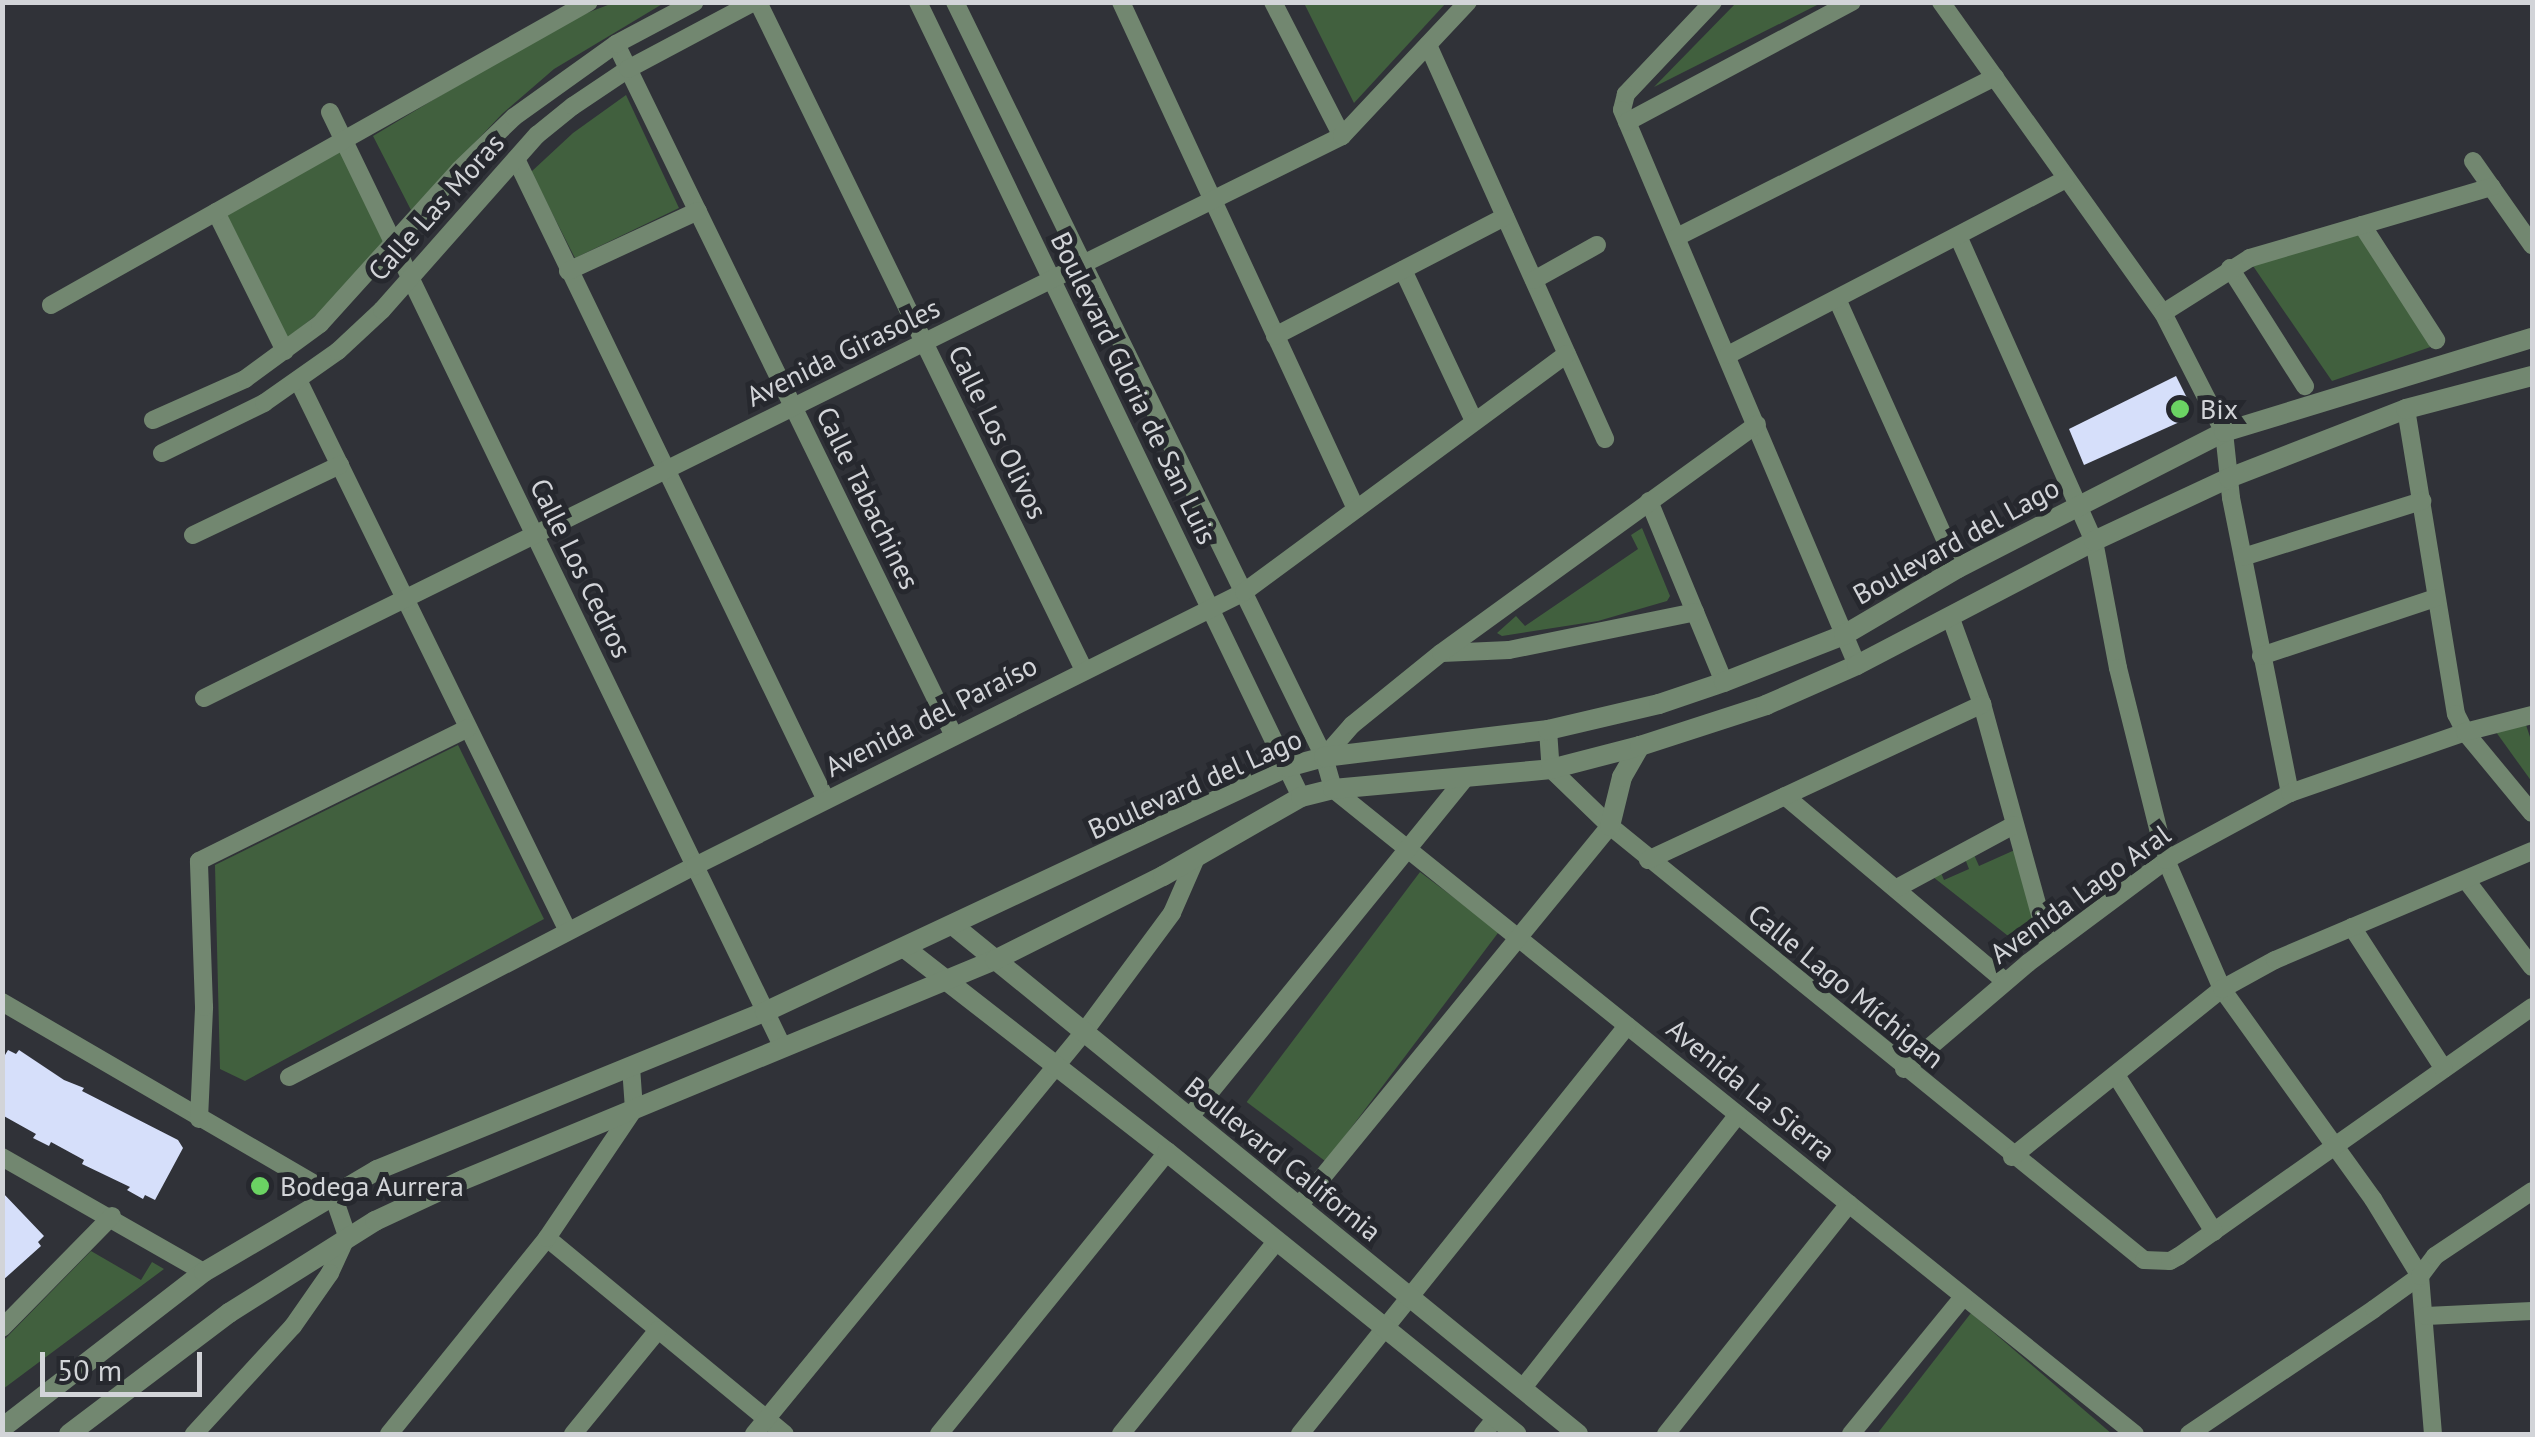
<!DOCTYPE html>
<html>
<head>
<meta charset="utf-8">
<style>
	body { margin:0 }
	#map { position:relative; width:2535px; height:1437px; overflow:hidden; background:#303238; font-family:"PT Sans",sans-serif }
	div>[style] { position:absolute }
	.green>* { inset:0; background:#41603e; transform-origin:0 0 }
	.building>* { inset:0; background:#d6dffa }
	.minor>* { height:18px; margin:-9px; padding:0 9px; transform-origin:9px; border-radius:9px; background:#728770 }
	.tertiary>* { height:20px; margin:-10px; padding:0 10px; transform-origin:10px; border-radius:10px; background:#728770 }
	.dots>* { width:28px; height:28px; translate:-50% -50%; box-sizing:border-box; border:5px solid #26282e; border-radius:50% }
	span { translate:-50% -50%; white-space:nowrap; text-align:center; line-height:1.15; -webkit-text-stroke:10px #26282e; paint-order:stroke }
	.street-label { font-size:28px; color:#d2d4d8 }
	.poi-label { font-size:28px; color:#d2d4d8 }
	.left { translate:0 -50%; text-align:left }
	.frame { position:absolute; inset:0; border:5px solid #d2d4d8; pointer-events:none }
	.scale { position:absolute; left:40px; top:1352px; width:162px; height:45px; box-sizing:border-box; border:5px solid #d2d4d8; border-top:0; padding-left:12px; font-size:30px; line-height:35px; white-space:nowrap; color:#d2d4d8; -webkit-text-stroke:8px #26282e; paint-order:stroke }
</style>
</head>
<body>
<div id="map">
	<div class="green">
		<i style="clip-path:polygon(613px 3px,664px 3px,554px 69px,502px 114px,411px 210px,373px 136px,561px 23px)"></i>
		<i style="clip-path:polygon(1304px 3px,1304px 2px,1446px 3px,1354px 103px)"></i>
		<i style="clip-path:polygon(1736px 3px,1821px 3px,1654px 87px)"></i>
		<i style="clip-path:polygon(626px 95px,679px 208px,575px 258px,531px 172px,573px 133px)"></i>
		<i style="clip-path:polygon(341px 150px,386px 239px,324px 309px,286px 339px,223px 214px)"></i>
		<i style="clip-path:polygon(2359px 230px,2442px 343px,2332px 381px,2251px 263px)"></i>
		<i style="clip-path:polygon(1642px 528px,1670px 596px,1667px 601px,1598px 621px,1502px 636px,1497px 633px,1516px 616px,1525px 626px,1638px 549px,1631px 535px)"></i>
		<i style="clip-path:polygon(2525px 722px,2532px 743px,2532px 782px,2496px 732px)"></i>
		<i style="clip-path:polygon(458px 745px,544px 919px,245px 1081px,220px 1069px,215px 865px)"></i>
		<i style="clip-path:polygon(1971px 848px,1979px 866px,2017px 849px,2040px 917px,2012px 939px,1928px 873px,1937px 863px,1944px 880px,1969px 869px,1962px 851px)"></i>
		<i style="left:1420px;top:872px;width:99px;height:288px;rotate:37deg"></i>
		<i style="clip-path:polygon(91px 1251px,141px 1280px,152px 1262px,164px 1269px,3px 1389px,3px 1341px)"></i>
		<i style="clip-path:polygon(1971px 1313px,2112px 1434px,1877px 1434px)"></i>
	</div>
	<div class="building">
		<i style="clip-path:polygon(2176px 376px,2190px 404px,2184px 420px,2084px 465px,2069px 429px)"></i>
		<i style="clip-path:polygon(8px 1050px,16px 1054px,19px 1050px,64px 1080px,84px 1088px,82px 1091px,178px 1140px,183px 1148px,155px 1200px,145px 1195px,143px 1199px,127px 1190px,130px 1187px,82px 1164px,84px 1160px,51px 1142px,49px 1146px,33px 1138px,36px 1134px,2px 1115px,2px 1060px)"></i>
		<i style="clip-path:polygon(2px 1192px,44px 1236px,38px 1242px,41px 1246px,2px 1281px)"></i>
	</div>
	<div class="minor">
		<i style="left:758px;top:2px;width:743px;rotate:63.99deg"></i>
		<i style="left:918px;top:2px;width:882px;rotate:64.28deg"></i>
		<i style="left:955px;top:2px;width:840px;rotate:63.95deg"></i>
		<i style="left:1324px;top:757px;width:33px;rotate:74deg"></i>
		<i style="left:1333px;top:789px;width:1029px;rotate:38.81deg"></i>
		<i style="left:1121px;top:2px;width:559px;rotate:65.13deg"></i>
		<i style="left:1273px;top:2px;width:151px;rotate:62.8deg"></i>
		<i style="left:1713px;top:2px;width:127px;rotate:133.4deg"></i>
		<i style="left:1626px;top:94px;width:16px;rotate:104deg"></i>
		<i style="left:1622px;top:110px;width:603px;rotate:67.05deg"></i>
		<i style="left:1941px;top:2px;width:382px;rotate:54.5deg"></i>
		<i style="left:2163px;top:313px;width:134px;rotate:62.9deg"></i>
		<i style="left:2224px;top:432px;width:66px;rotate:83.9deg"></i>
		<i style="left:2231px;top:498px;width:301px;rotate:78.7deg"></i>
		<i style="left:616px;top:44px;width:770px;rotate:63.97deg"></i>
		<i style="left:1428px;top:45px;width:432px;rotate:65.8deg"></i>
		<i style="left:330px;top:112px;width:1040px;rotate:64.17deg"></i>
		<i style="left:1627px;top:122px;width:255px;rotate:-28.1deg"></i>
		<i style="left:516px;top:159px;width:712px;rotate:64.19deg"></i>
		<i style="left:2473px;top:161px;width:103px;rotate:54.9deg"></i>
		<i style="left:216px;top:212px;width:155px;rotate:63.6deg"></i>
		<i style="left:2362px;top:225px;width:137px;rotate:57.2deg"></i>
		<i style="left:1958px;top:236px;width:334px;rotate:66deg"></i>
		<i style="left:2094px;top:541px;width:129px;rotate:79.3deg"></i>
		<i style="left:2118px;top:668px;width:198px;rotate:76deg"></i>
		<i style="left:2166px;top:860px;width:141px;rotate:66.5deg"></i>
		<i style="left:2222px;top:989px;width:259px;rotate:54.3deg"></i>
		<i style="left:2373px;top:1199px;width:90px;rotate:58.6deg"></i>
		<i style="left:2420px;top:1276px;width:159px;rotate:85.3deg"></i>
		<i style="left:1677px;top:237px;width:356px;rotate:-26.7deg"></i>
		<i style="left:2230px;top:268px;width:140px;rotate:57.6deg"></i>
		<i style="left:1403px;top:270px;width:167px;rotate:64.8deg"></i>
		<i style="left:568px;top:271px;width:143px;rotate:-24.8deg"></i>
		<i style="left:1534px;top:280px;width:72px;rotate:-29.1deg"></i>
		<i style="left:1837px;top:299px;width:295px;rotate:65.8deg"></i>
		<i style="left:51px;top:305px;width:617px;rotate:-29.39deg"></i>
		<i style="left:2163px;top:313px;width:103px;rotate:-32.3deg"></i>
		<i style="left:2250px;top:258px;width:252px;rotate:-16.4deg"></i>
		<i style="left:1275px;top:336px;width:259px;rotate:-27.4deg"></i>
		<i style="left:1728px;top:355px;width:381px;rotate:-27.5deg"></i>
		<i style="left:299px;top:382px;width:611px;rotate:63.9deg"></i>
		<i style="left:2406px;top:409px;width:309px;rotate:80.7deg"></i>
		<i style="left:2456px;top:714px;width:20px;rotate:63deg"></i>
		<i style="left:2465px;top:732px;width:105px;rotate:50.4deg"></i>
		<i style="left:153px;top:420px;width:101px;rotate:-24deg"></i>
		<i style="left:245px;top:379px;width:93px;rotate:-36.3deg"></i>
		<i style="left:320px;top:324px;width:207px;rotate:-47.9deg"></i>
		<i style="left:459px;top:170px;width:76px;rotate:-43.9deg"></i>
		<i style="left:514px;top:117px;width:125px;rotate:-35.6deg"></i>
		<i style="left:616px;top:44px;width:89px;rotate:-28deg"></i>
		<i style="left:162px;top:453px;width:114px;rotate:-26.1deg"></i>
		<i style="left:264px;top:403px;width:90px;rotate:-35.1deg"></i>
		<i style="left:338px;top:351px;width:60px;rotate:-43deg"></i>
		<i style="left:382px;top:310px;width:234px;rotate:-48.5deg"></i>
		<i style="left:537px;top:135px;width:46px;rotate:-38.9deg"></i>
		<i style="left:573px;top:106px;width:66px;rotate:-33.9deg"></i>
		<i style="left:628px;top:69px;width:143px;rotate:-28deg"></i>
		<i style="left:1649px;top:501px;width:196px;rotate:67.5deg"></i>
		<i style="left:193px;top:535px;width:163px;rotate:-25.5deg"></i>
		<i style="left:2243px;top:557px;width:188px;rotate:-17.4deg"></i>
		<i style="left:1950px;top:616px;width:94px;rotate:70deg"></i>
		<i style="left:1982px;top:704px;width:252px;rotate:74.6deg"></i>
		<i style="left:1442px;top:653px;width:67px;rotate:-2.6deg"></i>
		<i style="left:1509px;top:650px;width:190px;rotate:-11.5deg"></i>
		<i style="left:2261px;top:656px;width:183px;rotate:-18.4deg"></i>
		<i style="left:204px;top:698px;width:1269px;rotate:-26.28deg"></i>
		<i style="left:1342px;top:136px;width:184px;rotate:-46.8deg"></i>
		<i style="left:1548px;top:730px;width:39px;rotate:86deg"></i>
		<i style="left:1551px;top:769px;width:82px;rotate:44deg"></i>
		<i style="left:1610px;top:826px;width:688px;rotate:39.1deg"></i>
		<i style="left:2144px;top:1260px;width:26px;rotate:2deg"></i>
		<i style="left:2170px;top:1261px;width:10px;rotate:-29deg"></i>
		<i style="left:2179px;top:1256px;width:432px;rotate:-35.2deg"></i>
		<i style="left:1324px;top:757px;width:43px;rotate:-48.8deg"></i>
		<i style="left:1352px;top:725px;width:114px;rotate:-39deg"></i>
		<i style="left:1441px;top:653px;width:390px;rotate:-35.9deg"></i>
		<i style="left:1785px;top:796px;width:287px;rotate:40.1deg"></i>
		<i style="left:1648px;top:860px;width:369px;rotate:-25deg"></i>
		<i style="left:2466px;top:880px;width:109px;rotate:52.8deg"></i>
		<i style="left:1897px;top:888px;width:133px;rotate:-28.3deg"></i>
		<i style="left:2352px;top:927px;width:169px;rotate:57.1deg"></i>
		<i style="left:2px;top:1002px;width:383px;rotate:30.2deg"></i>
		<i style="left:333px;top:1195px;width:43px;rotate:71.1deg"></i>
		<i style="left:347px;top:1236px;width:41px;rotate:114.7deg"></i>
		<i style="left:330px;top:1273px;width:65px;rotate:124.9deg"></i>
		<i style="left:293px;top:1326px;width:147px;rotate:132.5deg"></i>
		<i style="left:1904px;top:1069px;width:163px;rotate:-40.5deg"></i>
		<i style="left:2028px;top:963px;width:172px;rotate:-36.7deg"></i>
		<i style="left:2166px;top:860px;width:141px;rotate:-28.4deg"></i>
		<i style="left:2290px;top:793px;width:185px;rotate:-19.2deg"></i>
		<i style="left:2465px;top:732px;width:69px;rotate:-14.2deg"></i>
		<i style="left:2116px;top:1075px;width:185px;rotate:58deg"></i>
		<i style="left:289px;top:1077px;width:458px;rotate:-27.5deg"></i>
		<i style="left:695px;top:866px;width:614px;rotate:-26.52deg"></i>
		<i style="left:1244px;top:592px;width:401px;rotate:-36.4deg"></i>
		<i style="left:1189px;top:1118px;width:436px;rotate:-50.9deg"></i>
		<i style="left:199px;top:1119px;width:112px;rotate:-87.4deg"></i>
		<i style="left:204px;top:1007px;width:146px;rotate:-92deg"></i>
		<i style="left:199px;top:861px;width:300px;rotate:-26.3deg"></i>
		<i style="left:2px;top:1157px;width:232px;rotate:29.7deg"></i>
		<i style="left:2012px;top:1157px;width:269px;rotate:-38.7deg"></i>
		<i style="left:2222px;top:989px;width:60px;rotate:-28.7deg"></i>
		<i style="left:2275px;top:960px;width:279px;rotate:-23deg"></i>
		<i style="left:1298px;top:1207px;width:492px;rotate:-50.7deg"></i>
		<i style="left:547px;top:1238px;width:308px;rotate:39.5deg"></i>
		<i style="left:2426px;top:1316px;width:106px;rotate:-2.7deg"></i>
		<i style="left:2px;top:1328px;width:157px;rotate:-45.5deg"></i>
		<i style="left:1522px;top:1389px;width:349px;rotate:-51.8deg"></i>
		<i style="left:389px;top:1434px;width:252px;rotate:-51.1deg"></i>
		<i style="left:547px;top:1238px;width:156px;rotate:-56deg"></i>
		<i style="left:634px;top:1109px;width:42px;rotate:-94.1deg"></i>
		<i style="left:573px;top:1434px;width:134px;rotate:-50.7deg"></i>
		<i style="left:754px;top:1434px;width:520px;rotate:-50.62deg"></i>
		<i style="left:1084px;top:1032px;width:148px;rotate:-53.5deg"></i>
		<i style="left:1172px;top:913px;width:60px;rotate:-66.4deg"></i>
		<i style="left:939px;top:1434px;width:363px;rotate:-51deg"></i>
		<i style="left:1121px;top:1434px;width:248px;rotate:-51.1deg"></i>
		<i style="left:1300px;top:1434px;width:523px;rotate:-51.29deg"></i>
		<i style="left:1483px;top:1434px;width:21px;rotate:-51deg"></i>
		<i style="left:1666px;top:1434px;width:294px;rotate:-51.5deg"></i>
		<i style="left:1851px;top:1434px;width:177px;rotate:-50.7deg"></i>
		<i style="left:2189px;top:1434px;width:223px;rotate:-34deg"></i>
		<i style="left:2374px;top:1309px;width:57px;rotate:-35.7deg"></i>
		<i style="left:2420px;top:1276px;width:25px;rotate:-53deg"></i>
		<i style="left:2435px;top:1256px;width:117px;rotate:-33.8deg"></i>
	</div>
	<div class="tertiary">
		<i style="left:1610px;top:826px;width:50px;rotate:-76.2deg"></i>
		<i style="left:1622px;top:777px;width:36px;rotate:-60deg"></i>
		<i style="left:954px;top:926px;width:805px;rotate:39.15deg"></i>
		<i style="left:906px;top:949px;width:331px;rotate:37.9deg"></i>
		<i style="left:1167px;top:1152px;width:449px;rotate:38.9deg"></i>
		<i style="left:2px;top:1428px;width:255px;rotate:-37.7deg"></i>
		<i style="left:204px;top:1272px;width:201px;rotate:-30.5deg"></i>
		<i style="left:377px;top:1170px;width:419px;rotate:-22.2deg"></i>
		<i style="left:765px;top:1012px;width:577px;rotate:-25.14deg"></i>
		<i style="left:1287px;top:767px;width:38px;rotate:-15deg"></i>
		<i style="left:1324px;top:757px;width:226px;rotate:-6.9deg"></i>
		<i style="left:1548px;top:730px;width:114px;rotate:-13.2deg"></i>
		<i style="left:1659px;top:704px;width:69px;rotate:-18.7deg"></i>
		<i style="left:1724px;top:682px;width:129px;rotate:-21.4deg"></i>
		<i style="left:1844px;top:635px;width:132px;rotate:-30.4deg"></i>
		<i style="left:1958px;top:568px;width:299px;rotate:-27.1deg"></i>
		<i style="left:2224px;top:432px;width:322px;rotate:-17deg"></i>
		<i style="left:69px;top:1434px;width:201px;rotate:-37.1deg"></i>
		<i style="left:229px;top:1313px;width:173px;rotate:-32.2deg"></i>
		<i style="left:375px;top:1221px;width:97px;rotate:-25deg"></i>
		<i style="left:463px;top:1180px;width:576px;rotate:-22.47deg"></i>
		<i style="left:995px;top:960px;width:188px;rotate:-26.6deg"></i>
		<i style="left:1163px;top:876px;width:159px;rotate:-29.8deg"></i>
		<i style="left:1301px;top:797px;width:33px;rotate:-14deg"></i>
		<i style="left:1333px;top:789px;width:219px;rotate:-5.2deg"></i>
		<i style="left:1551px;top:769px;width:92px;rotate:-14.5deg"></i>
		<i style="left:1640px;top:746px;width:133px;rotate:-18deg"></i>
		<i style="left:1766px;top:705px;width:99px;rotate:-23.7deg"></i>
		<i style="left:1857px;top:665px;width:267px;rotate:-27.6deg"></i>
		<i style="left:2094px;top:541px;width:149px;rotate:-25deg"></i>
		<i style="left:2229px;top:478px;width:190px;rotate:-21.3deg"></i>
		<i style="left:2406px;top:409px;width:130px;rotate:-14.7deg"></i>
	</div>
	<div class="dots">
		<i style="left:2180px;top:409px;background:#6bd363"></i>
		<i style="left:260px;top:1186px;background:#6bd363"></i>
	</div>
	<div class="street-label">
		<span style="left:436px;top:207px;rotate:-48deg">Calle Las Moras</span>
		<span style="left:843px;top:352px;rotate:-26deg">Avenida Girasoles</span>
		<span style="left:1134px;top:388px;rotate:64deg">Boulevard Gloria de San Luis</span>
		<span style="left:998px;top:432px;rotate:64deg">Calle Los Olivos</span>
		<span style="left:868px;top:498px;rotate:64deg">Calle Tabachines</span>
		<span style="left:1956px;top:541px;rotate:-29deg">Boulevard del Lago</span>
		<span style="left:581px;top:568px;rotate:64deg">Calle Los Cedros</span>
		<span style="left:931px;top:716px;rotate:-27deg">Avenida del Paraíso</span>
		<span style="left:1195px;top:784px;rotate:-24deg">Boulevard del Lago</span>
		<span style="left:2080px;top:894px;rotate:-36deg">Avenida Lago Aral</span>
		<span style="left:1846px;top:986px;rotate:39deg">Calle Lago Míchigan</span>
		<span style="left:1751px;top:1090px;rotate:39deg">Avenida La Sierra</span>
		<span style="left:1283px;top:1159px;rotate:39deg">Boulevard California</span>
	</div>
	<div class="poi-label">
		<span class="left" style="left:2200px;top:409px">Bix</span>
		<span class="left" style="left:280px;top:1186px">Bodega Aurrera</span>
	</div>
	<div class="frame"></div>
	<div class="scale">50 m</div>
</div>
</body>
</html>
